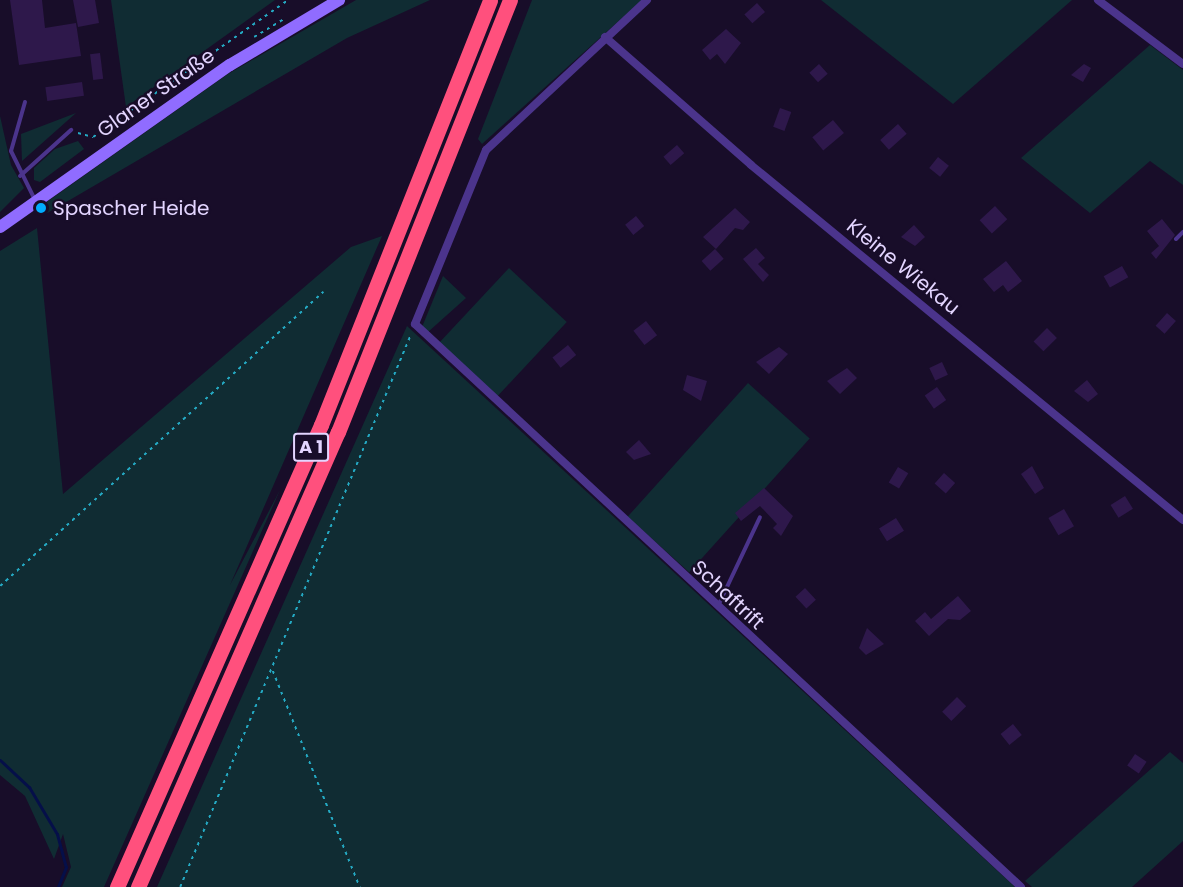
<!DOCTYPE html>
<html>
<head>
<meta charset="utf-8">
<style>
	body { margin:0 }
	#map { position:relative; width:1183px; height:887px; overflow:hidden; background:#180d29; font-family:Poppins,sans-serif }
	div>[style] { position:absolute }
	.green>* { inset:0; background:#102c33; transform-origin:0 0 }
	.stream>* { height:3px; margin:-1.5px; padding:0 1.5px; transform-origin:1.5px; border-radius:1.5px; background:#050f49 }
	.building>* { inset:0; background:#2e184b; transform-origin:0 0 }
	.path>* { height:1.5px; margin-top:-0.75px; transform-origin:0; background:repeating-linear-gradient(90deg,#24aac4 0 3px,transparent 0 7.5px) }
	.lane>* { height:4px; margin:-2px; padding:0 2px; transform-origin:2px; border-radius:2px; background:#4b348c }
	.street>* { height:8px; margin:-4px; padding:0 4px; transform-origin:4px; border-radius:4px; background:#4b348c }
	.secondary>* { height:12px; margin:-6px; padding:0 6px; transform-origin:6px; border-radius:6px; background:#906cff }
	.highway>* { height:15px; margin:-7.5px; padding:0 7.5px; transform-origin:7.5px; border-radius:7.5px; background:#ff507d }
	.dots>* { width:16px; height:16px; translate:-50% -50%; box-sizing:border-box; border:3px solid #180d29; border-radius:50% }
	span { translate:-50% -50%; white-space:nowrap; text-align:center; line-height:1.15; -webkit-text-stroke:4.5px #180d29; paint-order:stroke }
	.shield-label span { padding:2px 4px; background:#180d29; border:2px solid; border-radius:4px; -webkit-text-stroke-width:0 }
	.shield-label { font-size:18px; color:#e3d5ff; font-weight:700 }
	.street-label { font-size:20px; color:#e3d5ff }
	.poi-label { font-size:20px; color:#e3d5ff }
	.left { translate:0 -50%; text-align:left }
</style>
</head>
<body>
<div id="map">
	<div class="green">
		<i style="clip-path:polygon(111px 0,275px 0,126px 107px)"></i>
		<i style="clip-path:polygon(356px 0,430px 0,347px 38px,44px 215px,44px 204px,228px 74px)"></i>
		<i style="clip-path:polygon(532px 0,642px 0,482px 144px,478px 139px)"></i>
		<i style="clip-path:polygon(821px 0,1072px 0,953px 104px)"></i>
		<i style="clip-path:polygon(1150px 45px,1183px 70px,1183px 185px,1150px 161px,1090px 213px,1021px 158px)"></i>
		<i style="clip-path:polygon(76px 113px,22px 161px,21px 134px)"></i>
		<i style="clip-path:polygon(0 116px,11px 165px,24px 188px,0 212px)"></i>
		<i style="clip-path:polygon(78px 141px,84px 149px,40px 182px,34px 180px,34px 168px,55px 149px)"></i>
		<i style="clip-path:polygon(37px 228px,63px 494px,351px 247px,382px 236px,230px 585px,280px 490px,104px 887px,62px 887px,71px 867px,63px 834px,54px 859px,25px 796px,0 775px,0 251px)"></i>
		<i style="left:509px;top:268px;width:79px;height:102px;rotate:43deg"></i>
		<i style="clip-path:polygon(443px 276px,466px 298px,428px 332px,422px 327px)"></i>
		<i style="clip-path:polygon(407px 326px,1015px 887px,157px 887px)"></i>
		<i style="left:748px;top:383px;width:83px;height:180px;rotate:42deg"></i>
		<i style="clip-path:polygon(1170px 752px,1183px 763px,1183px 841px,1132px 887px,1032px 887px,1025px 881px)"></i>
	</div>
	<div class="stream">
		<i style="left:0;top:760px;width:40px;rotate:43deg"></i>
		<i style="left:29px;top:787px;width:55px;rotate:59.2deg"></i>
		<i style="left:57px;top:834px;width:34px;rotate:75deg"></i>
		<i style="left:66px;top:867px;width:22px;rotate:112deg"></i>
	</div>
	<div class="building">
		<i style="clip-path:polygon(10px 0,42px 0,45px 28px,76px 23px,81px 56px,19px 65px)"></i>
		<i style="clip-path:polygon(73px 0,95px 0,99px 23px,78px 27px)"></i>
		<i style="left:757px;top:3px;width:12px;height:17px;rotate:48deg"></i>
		<i style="clip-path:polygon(726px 29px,741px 43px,725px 64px,717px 54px,710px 60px,702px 50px)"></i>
		<i style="left:100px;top:53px;width:26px;height:10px;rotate:83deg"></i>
		<i style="left:819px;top:64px;width:13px;height:13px;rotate:48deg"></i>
		<i style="clip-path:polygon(1084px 64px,1091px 68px,1083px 82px,1071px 75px)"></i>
		<i style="left:82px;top:82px;width:14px;height:37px;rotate:82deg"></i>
		<i style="left:780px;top:108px;width:12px;height:20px;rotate:20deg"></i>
		<i style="left:833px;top:120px;width:17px;height:27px;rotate:50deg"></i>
		<i style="left:898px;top:124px;width:13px;height:24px;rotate:48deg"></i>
		<i style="left:677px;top:145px;width:11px;height:18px;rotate:49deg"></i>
		<i style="left:938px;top:157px;width:14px;height:14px;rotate:39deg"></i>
		<i style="left:995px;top:206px;width:18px;height:21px;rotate:47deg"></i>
		<i style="clip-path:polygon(735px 208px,750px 222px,743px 230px,735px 228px,716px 249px,703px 237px)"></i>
		<i style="left:636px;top:216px;width:13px;height:14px;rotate:51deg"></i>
		<i style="clip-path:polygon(1162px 219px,1175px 235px,1156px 259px,1151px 253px,1159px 246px,1147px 231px)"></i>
		<i style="clip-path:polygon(914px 225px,925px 237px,915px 246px,901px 237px)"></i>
		<i style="clip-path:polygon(756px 248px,765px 258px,758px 264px,769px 275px,763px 282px,743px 259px)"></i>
		<i style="left:715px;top:249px;width:13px;height:18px;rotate:48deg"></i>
		<i style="clip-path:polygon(1006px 261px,1022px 281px,1008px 292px,1003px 285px,994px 292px,983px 279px)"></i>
		<i style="left:1122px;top:266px;width:13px;height:21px;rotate:61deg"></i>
		<i style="left:1167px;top:313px;width:12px;height:17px;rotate:42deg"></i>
		<i style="left:646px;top:321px;width:18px;height:16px;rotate:52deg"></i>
		<i style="left:1047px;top:328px;width:14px;height:19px;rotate:45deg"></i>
		<i style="left:568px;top:345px;width:13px;height:20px;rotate:51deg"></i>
		<i style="clip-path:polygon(779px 347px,788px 354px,769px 374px,756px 362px)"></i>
		<i style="left:942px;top:362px;width:14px;height:14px;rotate:65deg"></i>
		<i style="clip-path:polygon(847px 368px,857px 378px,840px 394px,827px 381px)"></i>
		<i style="clip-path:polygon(687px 375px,707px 381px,701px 401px,683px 390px)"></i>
		<i style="clip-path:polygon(1087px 380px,1098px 394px,1088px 402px,1074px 391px)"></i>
		<i style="left:937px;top:387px;width:16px;height:15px;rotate:55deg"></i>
		<i style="clip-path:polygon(639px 440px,651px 454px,634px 460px,626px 452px)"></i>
		<i style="clip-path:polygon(1032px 466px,1044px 488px,1035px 494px,1021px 474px)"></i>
		<i style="left:898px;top:467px;width:12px;height:18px;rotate:31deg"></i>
		<i style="left:944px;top:473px;width:15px;height:14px;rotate:42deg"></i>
		<i style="clip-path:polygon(764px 488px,793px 516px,781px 536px,773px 528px,777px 524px,760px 506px,741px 521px,735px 513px)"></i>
		<i style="left:1125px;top:496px;width:15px;height:17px;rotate:58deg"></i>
		<i style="left:1064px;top:509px;width:20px;height:18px;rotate:60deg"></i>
		<i style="left:896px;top:518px;width:15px;height:20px;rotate:58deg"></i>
		<i style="left:805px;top:588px;width:16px;height:13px;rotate:47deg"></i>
		<i style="clip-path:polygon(958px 596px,971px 611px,960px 620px,948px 619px,929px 636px,915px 621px,925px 612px,931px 619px)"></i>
		<i style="clip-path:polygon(867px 628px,884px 644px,866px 655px,859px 648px)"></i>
		<i style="left:957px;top:697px;width:13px;height:21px;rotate:45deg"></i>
		<i style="left:1013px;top:724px;width:14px;height:16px;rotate:51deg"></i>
		<i style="left:1135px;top:754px;width:14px;height:14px;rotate:34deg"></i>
	</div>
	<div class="path">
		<i style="left:254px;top:37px;width:37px;rotate:-31deg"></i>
		<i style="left:78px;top:133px;width:16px;rotate:15deg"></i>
		<i style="left:93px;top:137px;width:238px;rotate:-35.1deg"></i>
		<i style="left:0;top:586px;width:437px;rotate:-42.3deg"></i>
		<i style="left:273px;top:671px;width:233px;rotate:68.1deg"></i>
		<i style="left:180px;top:887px;width:599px;rotate:-67.33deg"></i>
	</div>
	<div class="lane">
		<i style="left:25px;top:102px;width:51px;rotate:105.9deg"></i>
		<i style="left:11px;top:151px;width:55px;rotate:63.9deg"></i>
		<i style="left:20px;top:176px;width:69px;rotate:-42deg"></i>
		<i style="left:1176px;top:239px;width:10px;rotate:-45deg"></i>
		<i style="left:718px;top:606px;width:98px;rotate:-64.7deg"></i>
	</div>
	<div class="street">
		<i style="left:647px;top:0;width:220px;rotate:137deg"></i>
		<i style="left:486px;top:150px;width:188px;rotate:112.2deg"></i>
		<i style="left:415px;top:324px;width:827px;rotate:42.89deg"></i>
		<i style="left:1098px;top:0;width:106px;rotate:37deg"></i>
		<i style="left:605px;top:37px;width:194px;rotate:41.2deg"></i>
		<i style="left:751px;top:165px;width:559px;rotate:39.41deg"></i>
	</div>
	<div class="secondary">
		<i style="left:0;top:227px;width:281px;rotate:-35.2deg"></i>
		<i style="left:230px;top:65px;width:127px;rotate:-30.8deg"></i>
	</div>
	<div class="highway">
		<i style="left:117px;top:887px;width:505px;rotate:-66.18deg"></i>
		<i style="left:321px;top:425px;width:457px;rotate:-68.3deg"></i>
		<i style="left:138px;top:887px;width:497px;rotate:-66.3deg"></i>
		<i style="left:338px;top:432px;width:465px;rotate:-68.3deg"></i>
	</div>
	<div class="dots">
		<i style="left:41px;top:208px;background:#01adff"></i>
	</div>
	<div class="shield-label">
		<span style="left:311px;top:447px">A 1</span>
	</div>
	<div class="street-label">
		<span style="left:156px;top:93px;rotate:-35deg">Glaner Straße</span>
		<span style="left:903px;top:267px;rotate:39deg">Kleine Wiekau</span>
		<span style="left:728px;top:595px;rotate:43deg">Schaftrift</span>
	</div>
	<div class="poi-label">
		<span class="left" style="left:53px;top:208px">Spascher Heide</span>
	</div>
</div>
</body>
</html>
